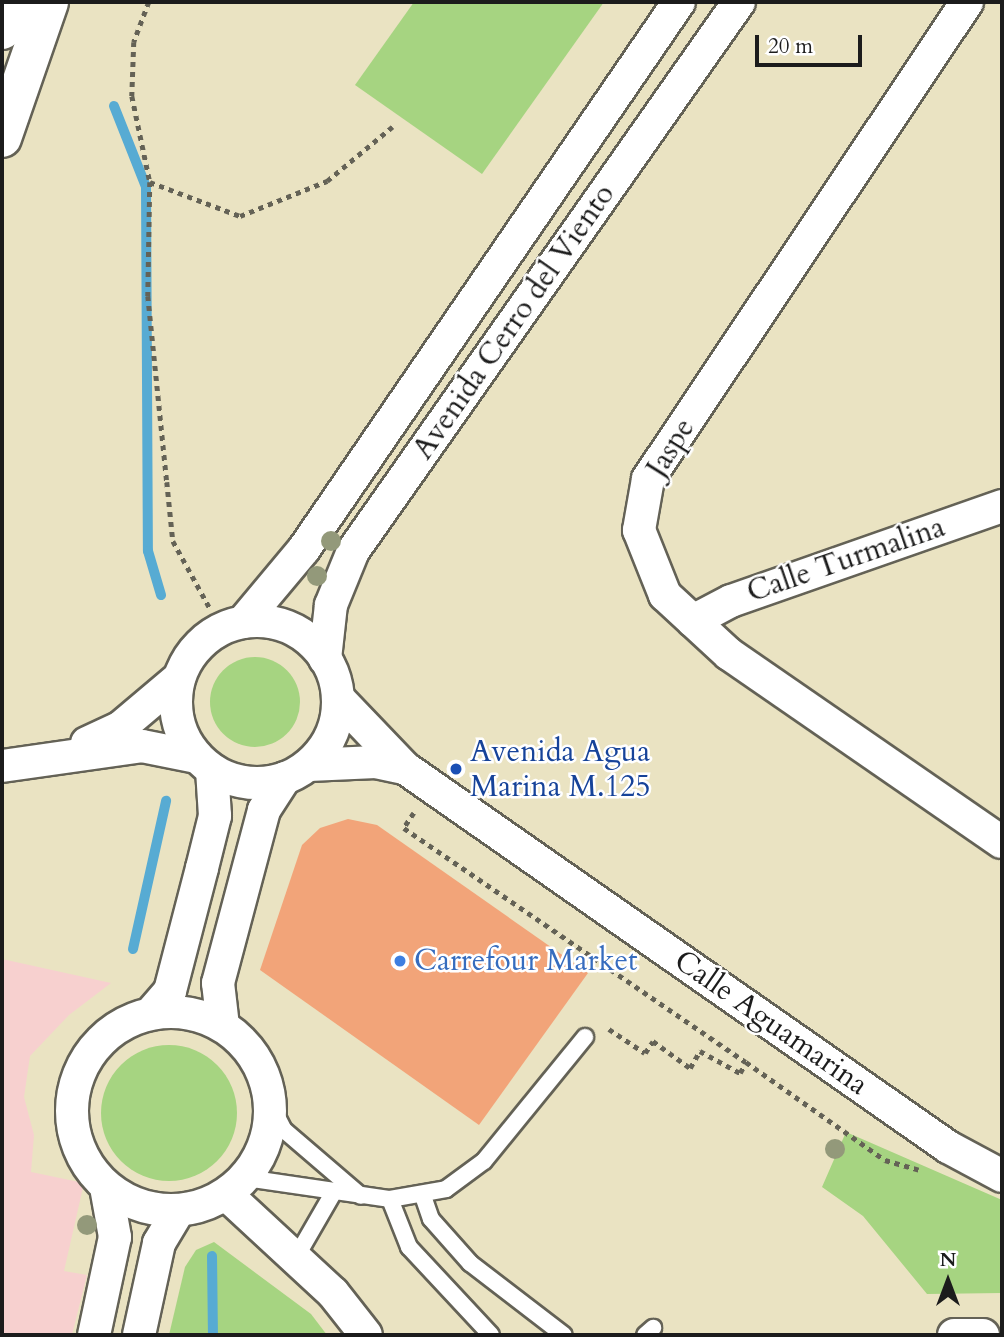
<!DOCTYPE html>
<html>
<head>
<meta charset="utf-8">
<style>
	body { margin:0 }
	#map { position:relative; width:1004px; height:1337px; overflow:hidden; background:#eae3c2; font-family:Cardo,serif }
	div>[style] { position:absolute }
	.built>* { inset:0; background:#f7d0cf }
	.green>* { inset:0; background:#a6d481 }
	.round { border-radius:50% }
	.stream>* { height:10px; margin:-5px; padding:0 5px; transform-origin:5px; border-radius:5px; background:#57abd3 }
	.building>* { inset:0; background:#f2a479 }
	.path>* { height:4.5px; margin-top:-2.25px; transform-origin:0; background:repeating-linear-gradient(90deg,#646256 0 5px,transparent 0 10px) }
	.roads { filter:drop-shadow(2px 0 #646256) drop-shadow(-2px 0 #646256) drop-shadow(0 2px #646256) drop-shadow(0 -2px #646256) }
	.lane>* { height:16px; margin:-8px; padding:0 8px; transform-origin:8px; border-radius:8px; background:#fff }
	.street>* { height:32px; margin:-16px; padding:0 16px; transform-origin:16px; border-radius:16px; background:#fff }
	.street>.ring { margin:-16px; padding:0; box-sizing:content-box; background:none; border:32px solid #fff; border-radius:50% }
	.secondary>* { height:38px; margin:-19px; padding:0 19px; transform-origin:19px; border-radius:19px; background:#fff }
	.trees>* { width:20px; height:20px; margin:-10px; border-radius:50%; background:#93997a }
	.dots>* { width:19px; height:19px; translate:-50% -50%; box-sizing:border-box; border:4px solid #fff; border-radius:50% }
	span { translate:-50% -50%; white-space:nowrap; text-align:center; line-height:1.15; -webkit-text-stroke:5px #fff; paint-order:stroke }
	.street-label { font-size:30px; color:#1c1c1c }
	.transit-label { font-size:30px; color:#164399 }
	.left { translate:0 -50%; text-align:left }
	.shop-label { font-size:30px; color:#366cbe }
	.frame { position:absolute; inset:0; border:4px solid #1c1c1c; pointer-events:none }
	.north { position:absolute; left:913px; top:1246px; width:70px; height:70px; -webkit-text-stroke:5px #fff; paint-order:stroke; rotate:0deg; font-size:19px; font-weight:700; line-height:28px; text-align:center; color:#1c1c1c }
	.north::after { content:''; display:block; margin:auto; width:24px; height:32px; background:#1c1c1c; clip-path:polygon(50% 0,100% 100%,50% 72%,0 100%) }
	.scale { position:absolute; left:755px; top:35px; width:107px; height:32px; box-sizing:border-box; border:4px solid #1c1c1c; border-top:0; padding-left:9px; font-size:21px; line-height:24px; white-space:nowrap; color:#1c1c1c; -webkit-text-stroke:5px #fff; paint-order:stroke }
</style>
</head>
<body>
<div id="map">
	<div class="built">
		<i style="clip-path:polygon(2px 959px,111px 983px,69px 1015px,30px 1056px,24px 1097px,34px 1135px,31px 1172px,84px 1183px,64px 1271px,87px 1275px,72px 1335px,2px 1335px)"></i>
	</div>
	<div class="green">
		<i style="clip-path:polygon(414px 2px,604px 2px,482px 174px,355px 85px)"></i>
		<i class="round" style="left:210px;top:657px;width:90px;height:90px"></i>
		<i class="round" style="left:101px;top:1045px;width:136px;height:136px"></i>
		<i style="clip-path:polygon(846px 1132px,1002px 1200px,1002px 1293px,927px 1294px,863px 1216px,822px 1187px)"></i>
		<i style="clip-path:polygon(214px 1242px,311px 1314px,327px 1335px,169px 1335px,185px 1267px,196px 1250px)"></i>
	</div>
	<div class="stream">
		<i style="left:114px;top:106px;width:87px;rotate:68.4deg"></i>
		<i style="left:146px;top:187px;width:364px;rotate:89.7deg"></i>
		<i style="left:148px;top:551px;width:46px;rotate:73.5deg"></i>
		<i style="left:133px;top:949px;width:152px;rotate:-77.4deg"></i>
		<i style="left:212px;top:1256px;width:79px;rotate:89.3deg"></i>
	</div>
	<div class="building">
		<i style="clip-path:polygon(348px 819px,377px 825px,588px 973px,479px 1125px,260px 970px,302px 845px,320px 828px)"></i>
	</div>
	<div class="path">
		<i style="left:149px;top:2px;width:43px;rotate:110.6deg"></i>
		<i style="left:134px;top:42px;width:54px;rotate:92.1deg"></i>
		<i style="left:132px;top:96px;width:88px;rotate:78.2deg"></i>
		<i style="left:150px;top:182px;width:114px;rotate:91deg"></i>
		<i style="left:148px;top:296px;width:187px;rotate:84.2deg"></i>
		<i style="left:167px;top:482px;width:59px;rotate:84.2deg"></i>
		<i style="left:173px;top:541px;width:79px;rotate:61.2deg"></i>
		<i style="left:150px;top:182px;width:96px;rotate:20.7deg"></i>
		<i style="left:240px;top:216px;width:94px;rotate:-21.9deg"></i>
		<i style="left:327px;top:181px;width:85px;rotate:-39.7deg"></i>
		<i style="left:414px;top:813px;width:18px;rotate:124deg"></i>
		<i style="left:404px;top:828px;width:414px;rotate:34.4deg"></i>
		<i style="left:609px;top:1029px;width:43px;rotate:33.7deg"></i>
		<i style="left:645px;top:1053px;width:14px;rotate:-56deg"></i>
		<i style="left:653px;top:1041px;width:46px;rotate:36.1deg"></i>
		<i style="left:690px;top:1068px;width:20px;rotate:-60deg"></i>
		<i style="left:700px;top:1051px;width:46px;rotate:28.8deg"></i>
		<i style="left:740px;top:1073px;width:13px;rotate:-61deg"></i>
		<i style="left:746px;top:1062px;width:170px;rotate:35.2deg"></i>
		<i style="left:885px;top:1160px;width:35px;rotate:16deg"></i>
	</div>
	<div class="roads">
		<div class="lane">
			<i style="left:271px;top:1105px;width:28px;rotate:63deg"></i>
			<i style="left:284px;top:1130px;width:101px;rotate:40.6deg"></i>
			<i style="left:246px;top:1178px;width:146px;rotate:8.3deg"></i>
			<i style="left:390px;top:1199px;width:57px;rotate:-10.1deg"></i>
			<i style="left:446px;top:1189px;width:47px;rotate:-36.4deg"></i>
			<i style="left:484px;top:1161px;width:160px;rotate:-50.8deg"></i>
			<i style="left:423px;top:1196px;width:24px;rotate:71deg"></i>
			<i style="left:431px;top:1219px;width:59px;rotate:48.4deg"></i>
			<i style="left:470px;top:1263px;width:118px;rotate:37.5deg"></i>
			<i style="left:390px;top:1199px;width:52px;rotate:68.4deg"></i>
			<i style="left:409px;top:1247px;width:120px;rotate:47deg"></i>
			<i style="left:295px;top:1259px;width:74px;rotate:-60deg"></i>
			<i style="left:645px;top:1335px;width:11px;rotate:-41deg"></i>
		</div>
		<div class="street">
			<i style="left:967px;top:2px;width:574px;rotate:123.77deg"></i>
			<i style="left:648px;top:479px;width:52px;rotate:100deg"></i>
			<i style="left:639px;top:530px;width:70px;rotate:68.2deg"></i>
			<i style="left:665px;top:595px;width:87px;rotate:42.7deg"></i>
			<i style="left:729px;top:654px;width:331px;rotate:34.6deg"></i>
			<i class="ring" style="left:176px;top:621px;width:130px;height:130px"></i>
			<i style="left:693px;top:621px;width:43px;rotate:-27.8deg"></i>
			<i style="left:731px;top:601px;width:287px;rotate:-19.3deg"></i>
			<i style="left:243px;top:622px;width:95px;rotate:-50.1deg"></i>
			<i style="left:304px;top:549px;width:663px;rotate:-55.57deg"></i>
			<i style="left:325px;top:659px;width:54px;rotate:-83.7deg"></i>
			<i style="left:331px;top:605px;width:58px;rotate:-67.8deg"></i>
			<i style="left:353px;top:551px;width:671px;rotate:-54.89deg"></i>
			<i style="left:338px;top:698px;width:97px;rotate:46.3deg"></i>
			<i style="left:405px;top:768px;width:662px;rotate:34.91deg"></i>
			<i style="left:948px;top:1147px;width:61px;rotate:28.2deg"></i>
			<i style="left:87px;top:743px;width:38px;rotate:-25deg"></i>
			<i style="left:121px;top:727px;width:76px;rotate:-40.2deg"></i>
			<i style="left:309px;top:765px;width:67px;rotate:-2.6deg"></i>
			<i style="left:376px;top:762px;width:30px;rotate:12deg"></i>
			<i style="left:2px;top:766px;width:141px;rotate:-8.1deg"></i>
			<i style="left:142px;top:746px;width:56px;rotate:11.3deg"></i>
			<i class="ring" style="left:72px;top:1012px;width:166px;height:166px"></i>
			<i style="left:151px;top:1013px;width:29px;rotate:-49deg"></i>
			<i style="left:170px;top:991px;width:127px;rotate:-75.4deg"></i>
			<i style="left:202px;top:868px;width:54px;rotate:-76deg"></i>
			<i style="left:215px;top:816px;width:46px;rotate:-93.7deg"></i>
			<i style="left:223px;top:1026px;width:43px;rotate:-96.6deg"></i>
			<i style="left:218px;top:983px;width:179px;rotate:-75.1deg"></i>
			<i style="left:264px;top:810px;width:38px;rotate:-57deg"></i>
			<i style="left:227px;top:1195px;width:144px;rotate:42.8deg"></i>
			<i style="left:333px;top:1293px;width:53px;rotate:51.8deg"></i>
			<i style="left:94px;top:1335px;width:100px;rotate:-77.9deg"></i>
			<i style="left:115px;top:1237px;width:51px;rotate:-100.2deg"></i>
			<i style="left:139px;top:1335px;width:94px;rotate:-77.7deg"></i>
			<i style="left:159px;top:1243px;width:37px;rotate:-59deg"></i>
			<i style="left:954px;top:1335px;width:29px"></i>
		</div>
		<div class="secondary">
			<i style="left:2px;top:30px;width:41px;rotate:-43deg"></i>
			<i style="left:2px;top:138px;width:144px;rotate:-70.9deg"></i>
		</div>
	</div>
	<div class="trees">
		<i style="left:331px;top:541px"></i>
		<i style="left:317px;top:576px"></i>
		<i style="left:835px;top:1149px"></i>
		<i style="left:87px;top:1225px"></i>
	</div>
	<div class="dots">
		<i style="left:456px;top:769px;background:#1a4fb4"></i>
		<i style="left:400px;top:961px;background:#3f7fe0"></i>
	</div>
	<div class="street-label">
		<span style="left:514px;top:322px;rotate:-55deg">Avenida Cerro del Viento</span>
		<span style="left:671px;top:448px;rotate:-58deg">Jaspe</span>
		<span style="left:846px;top:560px;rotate:-19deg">Calle Turmalina</span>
		<span style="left:771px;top:1023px;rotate:35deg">Calle Aguamarina</span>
	</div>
	<div class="transit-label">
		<span class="left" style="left:470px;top:769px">Avenida Agua<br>Marina M.125</span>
	</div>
	<div class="shop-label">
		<span class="left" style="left:414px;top:961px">Carrefour Market</span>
	</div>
	<div class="frame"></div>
	<div class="north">N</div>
	<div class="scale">20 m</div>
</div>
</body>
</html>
